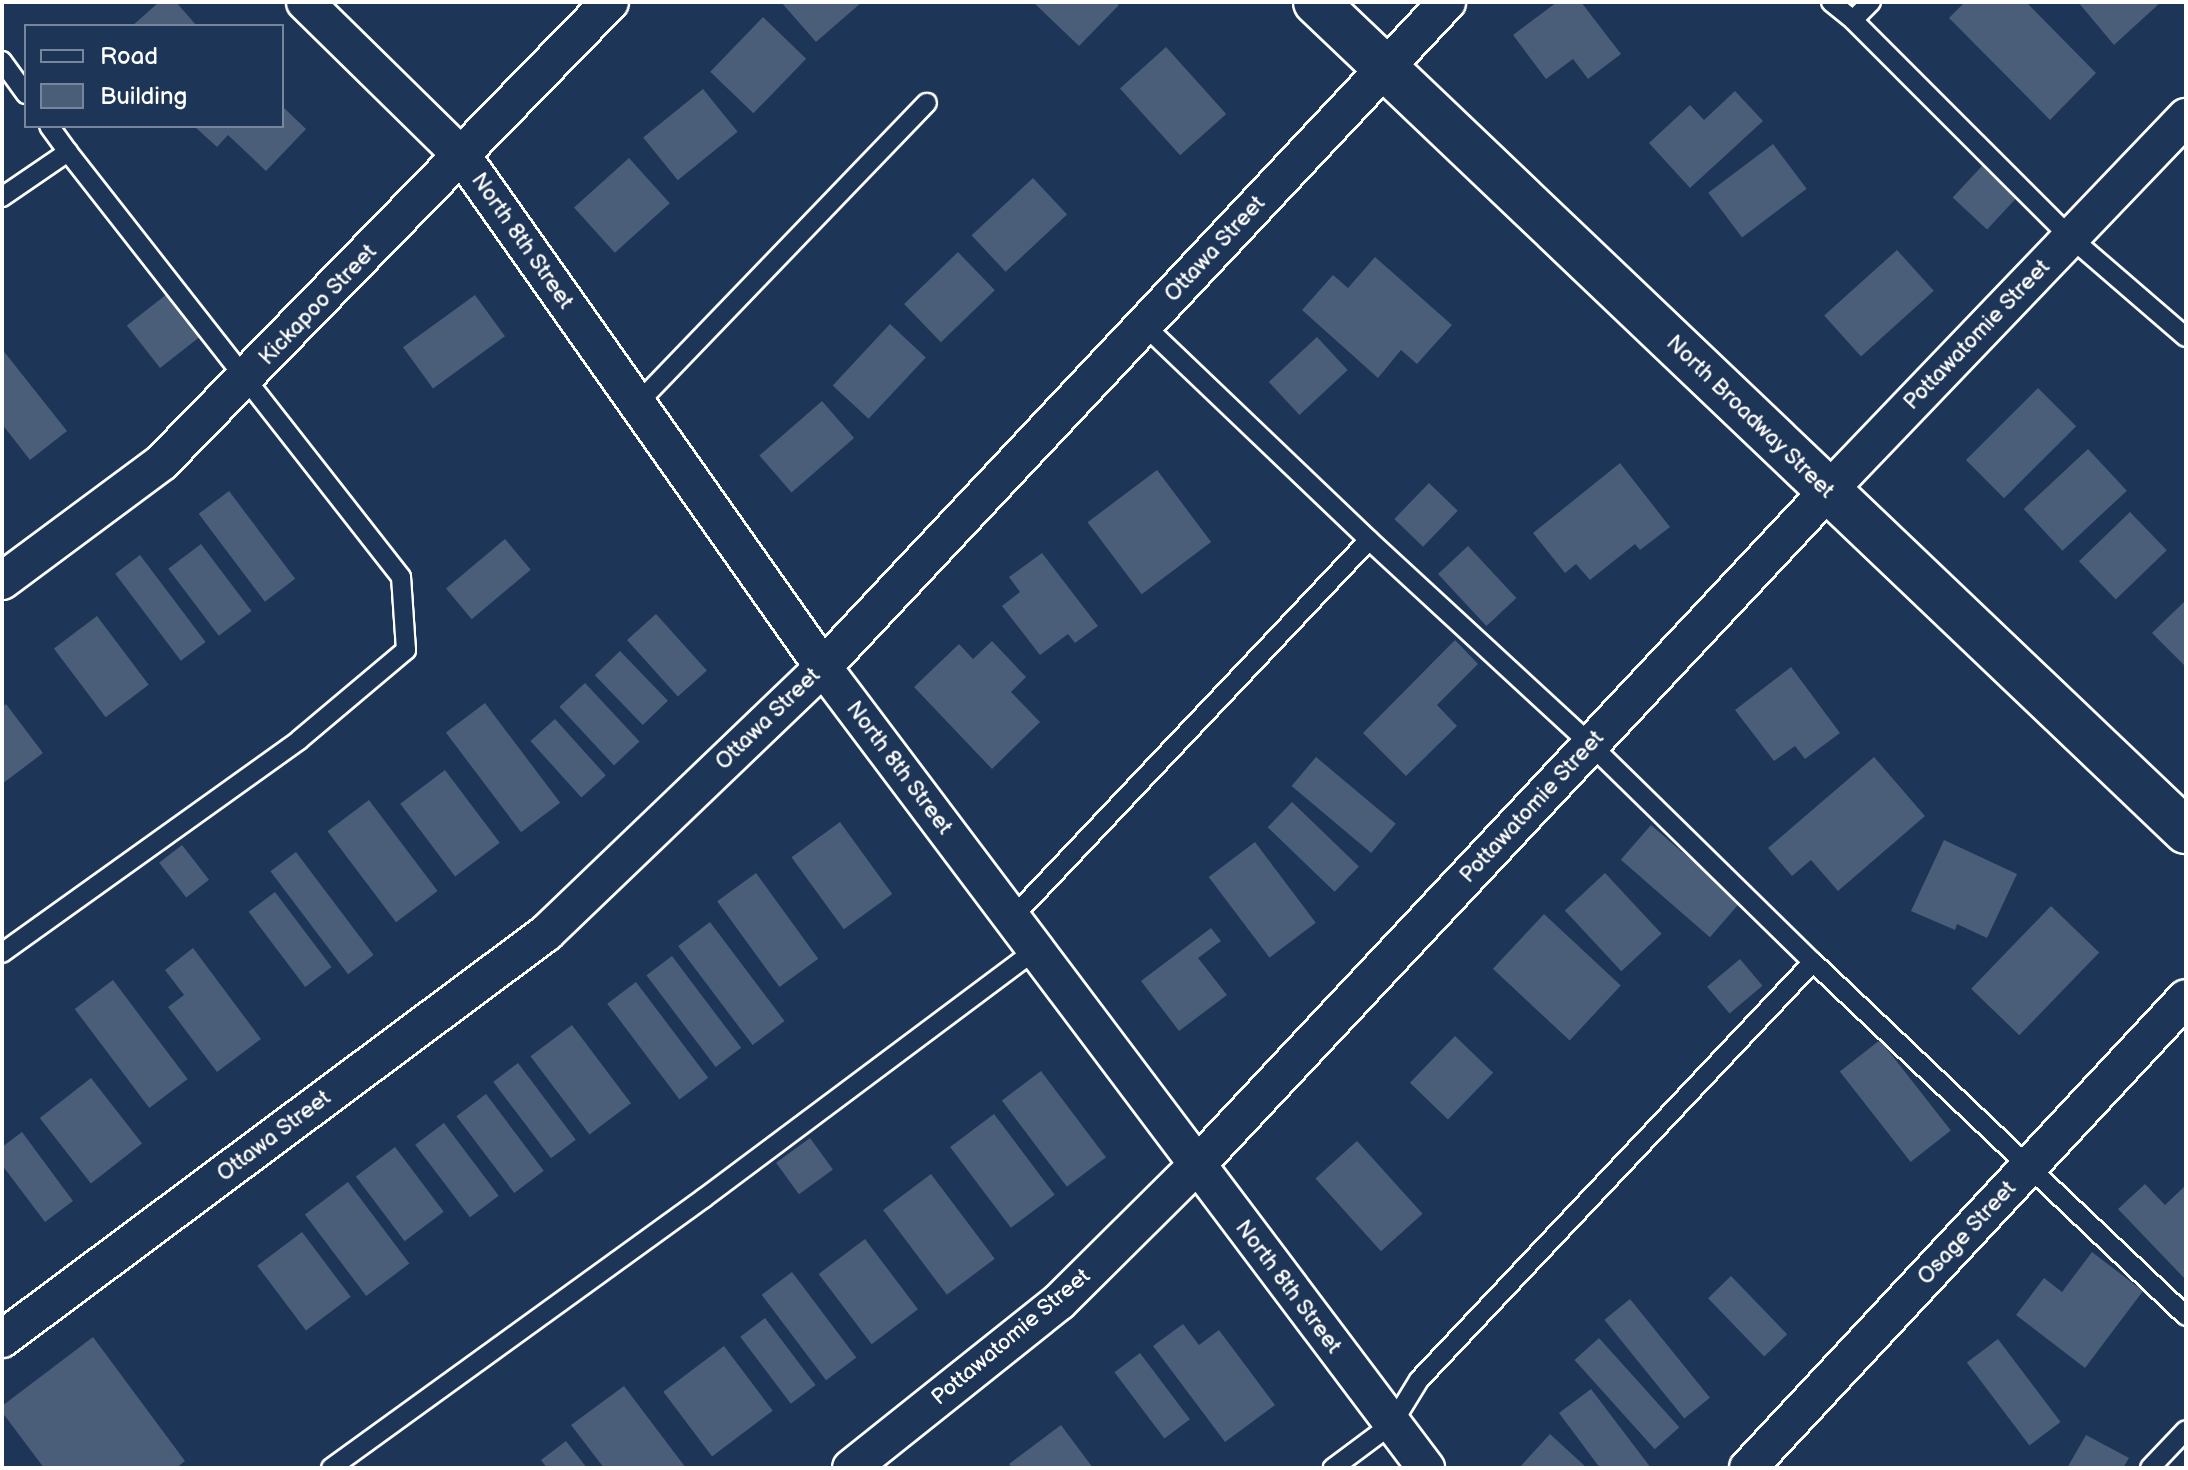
<!DOCTYPE html>
<html>
<head>
<meta charset="utf-8">
<style>
	body { margin:0 }
	#map { position:relative; width:2188px; height:1470px; overflow:hidden; background:#1d3557; font-family:"Balsamiq Sans",sans-serif }
	div>[style] { position:absolute }
	.building>* { inset:0; background:#4a5d79; transform-origin:0 0 }
	.roads { filter:drop-shadow(2px 0 #fff) drop-shadow(-2px 0 #fff) drop-shadow(0 2px #fff) drop-shadow(0 -2px #fff) }
	.lane>* { height:18px; margin:-9px; padding:0 9px; transform-origin:9px; border-radius:9px; background:#1d3557 }
	.street>* { height:36px; margin:-18px; padding:0 18px; transform-origin:18px; border-radius:18px; background:#1d3557 }
	.secondary>* { height:44px; margin:-22px; padding:0 22px; transform-origin:22px; border-radius:22px; background:#1d3557 }
	span { translate:-50% -50%; white-space:nowrap; text-align:center; line-height:1.15; -webkit-text-stroke:6px #1d3557; paint-order:stroke }
	.street-label { font-size:22px; color:#fff }
	.frame { position:absolute; inset:0; border:4px solid #fff; pointer-events:none }
	.legend { position:absolute; left:24px; top:24px; width:260px; height:104px; box-sizing:border-box; background:#1d3557; border:2px solid #77869a; margin:0; padding:10px 14px; list-style:none; font-size:24px; color:#fff }
	.legend li { display:flex; align-items:center; gap:16px; height:40px }
	.legend b { width:40px; border:2px solid #77869a }
</style>
</head>
<body>
<div id="map">
	<div class="building">
		<i style="clip-path:polygon(159px 2px,176px 2px,197px 26px,132px 26px)"></i>
		<i style="clip-path:polygon(781px 2px,862px 2px,816px 42px)"></i>
		<i style="clip-path:polygon(1033px 2px,1115px 2px,1119px 5px,1079px 46px)"></i>
		<i style="clip-path:polygon(1557px 2px,1581px 2px,1621px 54px,1588px 79px,1573px 59px,1546px 79px,1513px 35px)"></i>
		<i style="clip-path:polygon(1965px 2px,2026px 2px,2096px 73px,2050px 120px,1949px 18px)"></i>
		<i style="clip-path:polygon(2078px 2px,2161px 2px,2114px 45px)"></i>
		<i style="left:763px;top:17px;width:60px;height:76px;rotate:44deg"></i>
		<i style="left:1166px;top:47px;width:90px;height:62px;rotate:48deg"></i>
		<i style="left:703px;top:89px;width:55px;height:77px;rotate:51deg"></i>
		<i style="clip-path:polygon(1735px 91px,1763px 121px,1690px 188px,1649px 143px,1690px 105px,1704px 120px)"></i>
		<i style="clip-path:polygon(282px 106px,306px 129px,266px 171px,228px 135px,217px 147px,194px 126px,282px 126px)"></i>
		<i style="left:1773px;top:144px;width:56px;height:81px;rotate:53deg"></i>
		<i style="left:629px;top:158px;width:61px;height:74px;rotate:48deg"></i>
		<i style="left:1982px;top:166px;width:47px;height:43px;rotate:43deg"></i>
		<i style="left:1033px;top:178px;width:50px;height:84px;rotate:47deg"></i>
		<i style="left:1897px;top:250px;width:55px;height:98px;rotate:48deg"></i>
		<i style="left:958px;top:252px;width:53px;height:75px;rotate:46deg"></i>
		<i style="clip-path:polygon(1375px 257px,1452px 325px,1417px 364px,1401px 350px,1378px 378px,1302px 310px,1333px 275px,1348px 288px)"></i>
		<i style="left:167px;top:294px;width:54px;height:51px;rotate:52deg"></i>
		<i style="left:475px;top:295px;width:51px;height:89px;rotate:54deg"></i>
		<i style="left:890px;top:324px;width:49px;height:84px;rotate:43deg"></i>
		<i style="left:1317px;top:337px;width:45px;height:66px;rotate:47deg"></i>
		<i style="clip-path:polygon(2px 349px,67px 431px,30px 460px,2px 424px)"></i>
		<i style="left:2038px;top:388px;width:54px;height:102px;rotate:45deg"></i>
		<i style="left:822px;top:401px;width:49px;height:83px;rotate:49deg"></i>
		<i style="left:2088px;top:449px;width:57px;height:88px;rotate:47deg"></i>
		<i style="clip-path:polygon(1620px 463px,1670px 527px,1640px 550px,1635px 544px,1590px 580px,1576px 564px,1565px 573px,1533px 533px)"></i>
		<i style="left:1157px;top:470px;width:90px;height:87px;rotate:53deg"></i>
		<i style="left:1429px;top:483px;width:40px;height:50px;rotate:44deg"></i>
		<i style="left:229px;top:491px;width:110px;height:38px;rotate:53deg"></i>
		<i style="left:2130px;top:512px;width:53px;height:71px;rotate:46deg"></i>
		<i style="left:505px;top:539px;width:40px;height:77px;rotate:50deg"></i>
		<i style="left:201px;top:544px;width:84px;height:41px;rotate:53deg"></i>
		<i style="left:1468px;top:546px;width:71px;height:41px;rotate:47deg"></i>
		<i style="clip-path:polygon(1042px 553px,1098px 626px,1075px 643px,1068px 634px,1040px 655px,1002px 606px,1020px 592px,1009px 577px)"></i>
		<i style="left:140px;top:555px;width:109px;height:31px;rotate:53deg"></i>
		<i style="clip-path:polygon(2186px 600px,2186px 667px,2152px 633px)"></i>
		<i style="left:656px;top:614px;width:76px;height:39px;rotate:48deg"></i>
		<i style="left:97px;top:616px;width:86px;height:54px;rotate:53deg"></i>
		<i style="clip-path:polygon(1455px 640px,1478px 664px,1437px 705px,1457px 726px,1406px 776px,1363px 733px)"></i>
		<i style="clip-path:polygon(992px 641px,1026px 677px,1011px 692px,1040px 722px,992px 769px,914px 687px,959px 644px,973px 659px)"></i>
		<i style="left:620px;top:651px;width:69px;height:35px;rotate:46deg"></i>
		<i style="clip-path:polygon(1791px 667px,1840px 733px,1805px 759px,1795px 746px,1774px 761px,1735px 710px)"></i>
		<i style="left:585px;top:683px;width:80px;height:35px;rotate:47deg"></i>
		<i style="left:485px;top:703px;width:125px;height:49px;rotate:53deg"></i>
		<i style="clip-path:polygon(6px 704px,43px 753px,2px 784px,2px 707px)"></i>
		<i style="left:555px;top:719px;width:76px;height:33px;rotate:48deg"></i>
		<i style="left:1316px;top:757px;width:104px;height:38px;rotate:40deg"></i>
		<i style="clip-path:polygon(1874px 757px,1925px 816px,1838px 891px,1811px 860px,1792px 876px,1768px 848px)"></i>
		<i style="left:445px;top:770px;width:91px;height:56px;rotate:53deg"></i>
		<i style="left:369px;top:800px;width:114px;height:52px;rotate:53deg"></i>
		<i style="left:1292px;top:802px;width:93px;height:35px;rotate:44deg"></i>
		<i style="left:840px;top:822px;width:89px;height:60px;rotate:54deg"></i>
		<i style="left:1651px;top:825px;width:118px;height:46px;rotate:41deg"></i>
		<i style="clip-path:polygon(1944px 840px,2017px 874px,1987px 938px,1957px 924px,1955px 930px,1911px 911px)"></i>
		<i style="left:1255px;top:842px;width:101px;height:58px;rotate:53deg"></i>
		<i style="left:182px;top:845px;width:44px;height:29px;rotate:52deg"></i>
		<i style="left:296px;top:852px;width:129px;height:32px;rotate:53deg"></i>
		<i style="left:756px;top:873px;width:106px;height:48px;rotate:54deg"></i>
		<i style="left:1605px;top:873px;width:83px;height:55px;rotate:47deg"></i>
		<i style="left:275px;top:892px;width:94px;height:33px;rotate:53deg"></i>
		<i style="left:2051px;top:906px;width:67px;height:115px;rotate:44deg"></i>
		<i style="left:1544px;top:914px;width:105px;height:75px;rotate:43deg"></i>
		<i style="left:710px;top:922px;width:124px;height:40px;rotate:53deg"></i>
		<i style="clip-path:polygon(1211px 928px,1221px 941px,1198px 958px,1227px 995px,1179px 1031px,1141px 981px)"></i>
		<i style="clip-path:polygon(193px 948px,261px 1039px,217px 1072px,168px 1007px,184px 995px,165px 970px)"></i>
		<i style="left:672px;top:956px;width:115px;height:32px;rotate:53deg"></i>
		<i style="left:1740px;top:959px;width:35px;height:43px;rotate:50deg"></i>
		<i style="left:113px;top:980px;width:124px;height:48px;rotate:53deg"></i>
		<i style="left:636px;top:982px;width:120px;height:36px;rotate:53deg"></i>
		<i style="left:572px;top:1025px;width:98px;height:52px;rotate:53deg"></i>
		<i style="left:1455px;top:1036px;width:53px;height:65px;rotate:44deg"></i>
		<i style="left:1880px;top:1040px;width:115px;height:51px;rotate:52deg"></i>
		<i style="left:518px;top:1063px;width:96px;height:31px;rotate:53deg"></i>
		<i style="left:1041px;top:1071px;width:108px;height:49px;rotate:53deg"></i>
		<i style="left:91px;top:1078px;width:83px;height:65px;rotate:52deg"></i>
		<i style="left:486px;top:1094px;width:96px;height:37px;rotate:53deg"></i>
		<i style="left:994px;top:1114px;width:101px;height:55px;rotate:53deg"></i>
		<i style="left:444px;top:1123px;width:91px;height:36px;rotate:53deg"></i>
		<i style="clip-path:polygon(22px 1132px,73px 1201px,45px 1222px,2px 1165px,2px 1147px)"></i>
		<i style="left:810px;top:1138px;width:39px;height:42px;rotate:54deg"></i>
		<i style="left:1357px;top:1141px;width:98px;height:56px;rotate:48deg"></i>
		<i style="left:395px;top:1147px;width:81px;height:49px;rotate:53deg"></i>
		<i style="left:931px;top:1174px;width:106px;height:60px;rotate:53deg"></i>
		<i style="left:348px;top:1182px;width:102px;height:54px;rotate:53deg"></i>
		<i style="clip-path:polygon(2145px 1184px,2165px 1205px,2186px 1185px,2186px 1280px,2118px 1209px)"></i>
		<i style="left:302px;top:1232px;width:81px;height:56px;rotate:53deg"></i>
		<i style="left:865px;top:1239px;width:88px;height:58px;rotate:53deg"></i>
		<i style="clip-path:polygon(2092px 1252px,2143px 1291px,2085px 1368px,2016px 1315px,2044px 1278px,2062px 1292px)"></i>
		<i style="left:792px;top:1272px;width:107px;height:38px;rotate:53deg"></i>
		<i style="left:1731px;top:1276px;width:81px;height:32px;rotate:46deg"></i>
		<i style="left:1630px;top:1299px;width:127px;height:33px;rotate:51deg"></i>
		<i style="left:765px;top:1318px;width:84px;height:31px;rotate:53deg"></i>
		<i style="clip-path:polygon(1183px 1324px,1199px 1345px,1219px 1330px,1275px 1405px,1225px 1442px,1153px 1346px)"></i>
		<i style="clip-path:polygon(93px 1337px,185px 1461px,176px 1468px,44px 1468px,2px 1412px,2px 1406px)"></i>
		<i style="left:1599px;top:1338px;width:120px;height:33px;rotate:48deg"></i>
		<i style="left:1998px;top:1339px;width:104px;height:39px;rotate:53deg"></i>
		<i style="left:724px;top:1346px;width:81px;height:76px;rotate:53deg"></i>
		<i style="left:1140px;top:1353px;width:83px;height:32px;rotate:53deg"></i>
		<i style="clip-path:polygon(624px 1386px,686px 1468px,604px 1468px,571px 1425px)"></i>
		<i style="clip-path:polygon(1591px 1389px,1651px 1468px,1600px 1468px,1559px 1413px)"></i>
		<i style="clip-path:polygon(1061px 1425px,1093px 1468px,1012px 1468px,1009px 1464px)"></i>
		<i style="clip-path:polygon(1550px 1434px,1587px 1468px,1519px 1468px)"></i>
		<i style="clip-path:polygon(2086px 1435px,2129px 1458px,2123px 1468px,2067px 1468px)"></i>
		<i style="clip-path:polygon(566px 1441px,587px 1468px,547px 1468px,541px 1460px)"></i>
	</div>
	<div class="roads">
		<div class="lane">
			<i style="left:1831px;top:2px;width:28px;rotate:39deg"></i>
			<i style="left:1871px;top:2px;width:25px;rotate:135deg"></i>
			<i style="left:1853px;top:20px;width:307px;rotate:45deg"></i>
			<i style="left:2070px;top:237px;width:153px;rotate:40.8deg"></i>
			<i style="left:2px;top:61px;width:41px;rotate:54deg"></i>
			<i style="left:2px;top:197px;width:80px;rotate:-34.3deg"></i>
			<i style="left:68px;top:152px;width:32px;rotate:-126deg"></i>
			<i style="left:1144px;top:325px;width:311px;rotate:43.7deg"></i>
			<i style="left:637px;top:404px;width:418px;rotate:-46.1deg"></i>
			<i style="left:1011px;top:919px;width:521px;rotate:-46.63deg"></i>
			<i style="left:1369px;top:540px;width:301px;rotate:42.7deg"></i>
			<i style="left:1590px;top:744px;width:312px;rotate:44.4deg"></i>
			<i style="left:1813px;top:962px;width:574px;rotate:133.31deg"></i>
			<i style="left:1419px;top:1380px;width:52px;rotate:121.5deg"></i>
			<i style="left:1392px;top:1424px;width:74px;rotate:143.3deg"></i>
			<i style="left:2px;top:953px;width:365px;rotate:-35.6deg"></i>
			<i style="left:299px;top:740px;width:140px;rotate:-40.1deg"></i>
			<i style="left:406px;top:650px;width:73px;rotate:-93.9deg"></i>
			<i style="left:401px;top:577px;width:540px;rotate:-128.08deg"></i>
			<i style="left:1813px;top:962px;width:514px;rotate:43.5deg"></i>
			<i style="left:331px;top:1468px;width:460px;rotate:-35.9deg"></i>
			<i style="left:704px;top:1198px;width:414px;rotate:-36.8deg"></i>
			<i style="left:2150px;top:1468px;width:52px;rotate:-46.5deg"></i>
		</div>
		<div class="street">
			<i style="left:305px;top:2px;width:221px;rotate:44.5deg"></i>
			<i style="left:463px;top:157px;width:624px;rotate:54.78deg"></i>
			<i style="left:823px;top:667px;width:1003px;rotate:53.03deg"></i>
			<i style="left:2px;top:581px;width:199px;rotate:-36.6deg"></i>
			<i style="left:162px;top:462px;width:642px;rotate:-45.76deg"></i>
			<i style="left:2px;top:1339px;width:679px;rotate:-36.73deg"></i>
			<i style="left:546px;top:933px;width:384px;rotate:-43.8deg"></i>
			<i style="left:823px;top:667px;width:912px;rotate:-46.82deg"></i>
			<i style="left:851px;top:1468px;width:266px;rotate:-38.6deg"></i>
			<i style="left:1059px;top:1302px;width:193px;rotate:-44.8deg"></i>
			<i style="left:1196px;top:1166px;width:925px;rotate:-46.88deg"></i>
			<i style="left:1828px;top:491px;width:518px;rotate:-46.25deg"></i>
			<i style="left:1748px;top:1468px;width:642px;rotate:-47.02deg"></i>
		</div>
		<div class="secondary">
			<i style="left:1316px;top:2px;width:1202px;rotate:43.62deg"></i>
		</div>
	</div>
	<div class="street-label">
		<span style="left:522px;top:241px;rotate:55deg">North 8th Street</span>
		<span style="left:1215px;top:249px;rotate:-47deg">Ottawa Street</span>
		<span style="left:318px;top:305px;rotate:-46deg">Kickapoo Street</span>
		<span style="left:1977px;top:335px;rotate:-46deg">Pottawatomie Street</span>
		<span style="left:1750px;top:417px;rotate:44deg">North Broadway Street</span>
		<span style="left:768px;top:719px;rotate:-44deg">Ottawa Street</span>
		<span style="left:899px;top:768px;rotate:53deg">North 8th Street</span>
		<span style="left:1532px;top:807px;rotate:-47deg">Pottawatomie Street</span>
		<span style="left:274px;top:1136px;rotate:-37deg">Ottawa Street</span>
		<span style="left:1967px;top:1233px;rotate:-47deg">Osage Street</span>
		<span style="left:1288px;top:1287px;rotate:53deg">North 8th Street</span>
		<span style="left:1011px;top:1337px;rotate:-40deg">Pottawatomie Street</span>
	</div>
	<div class="frame"></div>
	<ul class="legend">
	<li><b style="height:10px;background:#1d3557"></b>Road</li>
	<li><b style="height:22px;background:#4a5d79"></b>Building</li>
	</ul>
</div>
</body>
</html>
